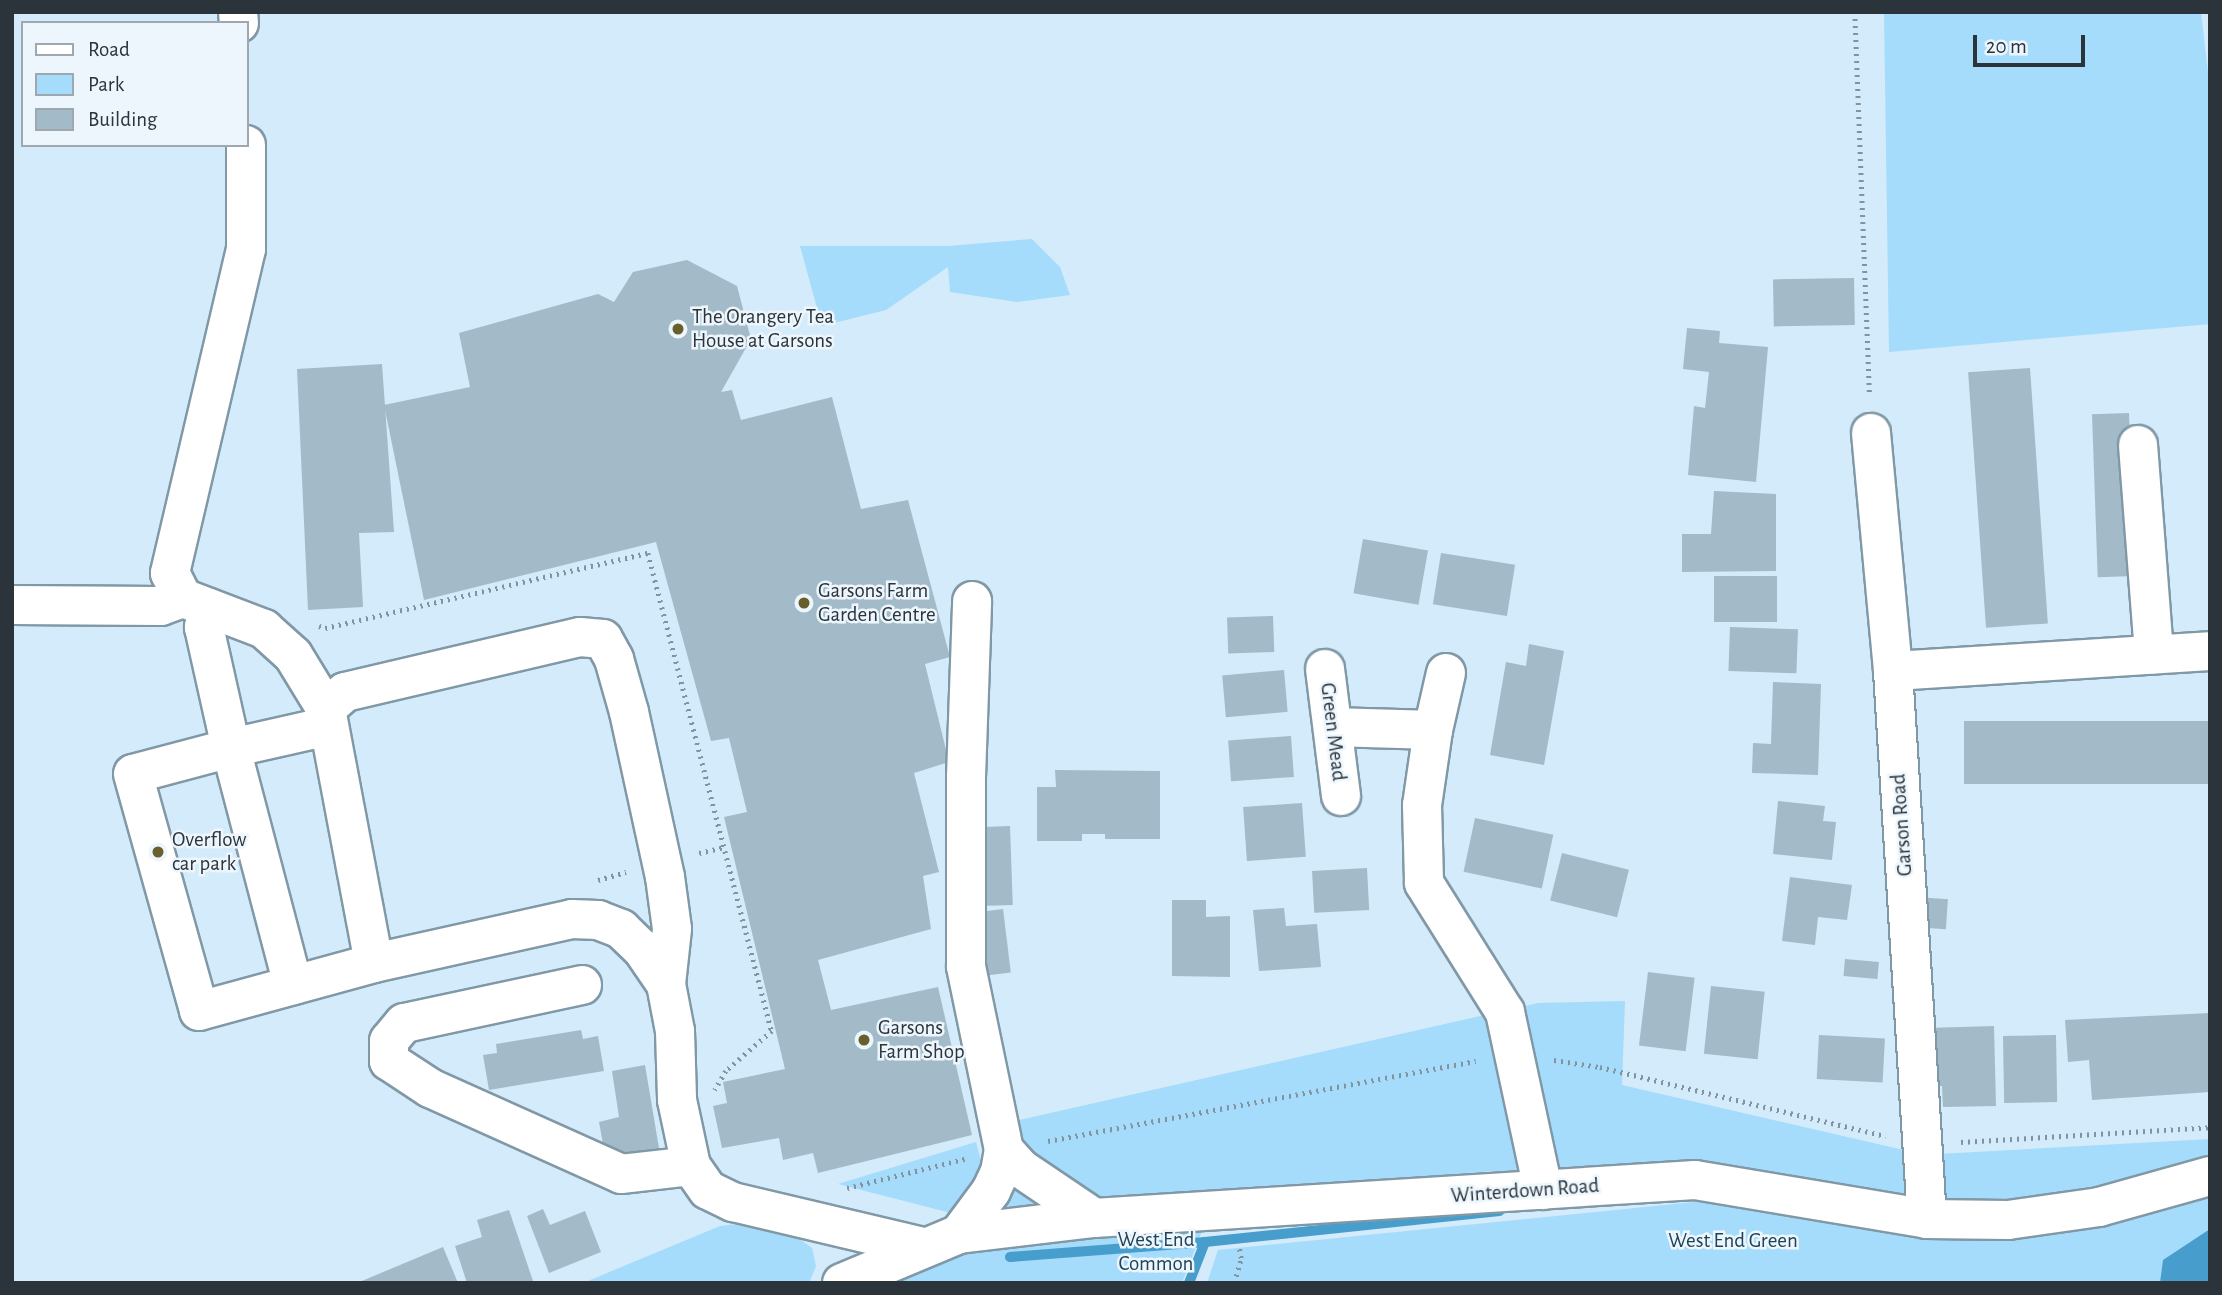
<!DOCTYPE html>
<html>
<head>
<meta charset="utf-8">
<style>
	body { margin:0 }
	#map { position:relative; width:2222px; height:1295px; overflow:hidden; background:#d3ebfa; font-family:"Alegreya Sans",sans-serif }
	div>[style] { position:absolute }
	.green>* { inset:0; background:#a5dbfb }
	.water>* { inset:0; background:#479dcb }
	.stream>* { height:10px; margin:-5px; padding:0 5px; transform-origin:5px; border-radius:5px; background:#479dcb }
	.building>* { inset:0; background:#a3bac8; transform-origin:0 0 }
	.path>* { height:4.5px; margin-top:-2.25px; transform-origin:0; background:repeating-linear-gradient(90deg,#82939e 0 2px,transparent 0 7px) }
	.roads { filter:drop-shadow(2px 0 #8198a6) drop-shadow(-2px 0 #8198a6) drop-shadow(0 2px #8198a6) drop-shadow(0 -2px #8198a6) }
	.minor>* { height:38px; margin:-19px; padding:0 19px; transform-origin:19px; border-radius:19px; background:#fff }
	.dots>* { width:19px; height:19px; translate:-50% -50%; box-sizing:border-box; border:4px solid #ecf6fc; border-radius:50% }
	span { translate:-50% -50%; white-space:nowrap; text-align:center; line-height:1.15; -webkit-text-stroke:5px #ecf6fc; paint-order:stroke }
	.poi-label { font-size:21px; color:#2b343a }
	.left { translate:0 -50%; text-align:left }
	.street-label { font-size:21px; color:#2b343a }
	.park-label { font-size:21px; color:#1f4459 }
	.frame { position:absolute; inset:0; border:14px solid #2b343a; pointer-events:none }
	.legend { position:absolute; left:21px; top:21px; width:228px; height:126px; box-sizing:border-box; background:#ecf6fc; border:2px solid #9fa8ae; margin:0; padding:9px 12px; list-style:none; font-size:21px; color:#2b343a }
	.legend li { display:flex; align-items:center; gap:14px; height:35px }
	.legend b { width:35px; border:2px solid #9fa8ae }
	.scale { position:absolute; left:1973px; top:35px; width:112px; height:32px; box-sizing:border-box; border:4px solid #2b343a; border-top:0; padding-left:9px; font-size:21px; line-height:24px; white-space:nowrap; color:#2b343a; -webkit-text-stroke:5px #ecf6fc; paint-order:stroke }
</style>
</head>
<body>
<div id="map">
	<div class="green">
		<i style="clip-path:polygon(1884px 12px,2201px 12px,2210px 90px,2210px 324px,1889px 352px)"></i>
		<i style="clip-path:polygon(1032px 239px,1060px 267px,1070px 295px,1017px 302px,950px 292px,948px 267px,886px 310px,822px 326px,800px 246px,948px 246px)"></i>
		<i style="clip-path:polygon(1625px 1001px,1622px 1085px,1908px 1151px,1938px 1154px,2210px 1139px,2210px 1157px,2125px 1181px,1997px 1202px,1590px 1173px,1494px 1171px,1095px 1203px,1046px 1174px,1019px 1140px,1011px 1122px,1538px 1003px)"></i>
		<i style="clip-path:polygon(976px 1142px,982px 1165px,980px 1184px,951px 1213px,838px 1184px)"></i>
		<i style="clip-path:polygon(1013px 1181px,1046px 1205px,995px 1214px)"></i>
		<i style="clip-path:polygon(2210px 1192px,2210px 1283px,1207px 1283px,1218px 1250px,1734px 1198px,1891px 1223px)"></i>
		<i style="clip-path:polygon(1208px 1215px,1182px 1283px,856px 1283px,909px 1259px)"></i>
		<i style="clip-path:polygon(737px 1224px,798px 1238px,812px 1248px,816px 1266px,809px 1283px,583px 1283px,720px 1226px)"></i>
	</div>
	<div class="water">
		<i style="clip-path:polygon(2210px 1229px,2210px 1283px,2160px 1283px,2163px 1260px)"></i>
	</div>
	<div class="stream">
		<i style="left:1010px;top:1257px;width:196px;rotate:-4.4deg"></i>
		<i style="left:1205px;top:1242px;width:296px;rotate:-6deg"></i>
		<i style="left:1189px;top:1283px;width:44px;rotate:-68.7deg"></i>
	</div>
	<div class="building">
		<i style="clip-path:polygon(687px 260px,737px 286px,751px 339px,721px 392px,732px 390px,741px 420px,832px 397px,861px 509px,908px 500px,950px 657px,925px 664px,949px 762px,914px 773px,939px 872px,923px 876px,931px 929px,818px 960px,831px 1010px,938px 987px,972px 1135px,818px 1173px,813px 1153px,783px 1160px,779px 1138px,722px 1148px,713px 1106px,727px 1103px,723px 1082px,785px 1069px,724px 817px,747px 812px,729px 738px,711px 741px,656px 542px,424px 600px,384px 405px,470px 387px,459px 333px,598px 294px,614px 302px,633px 272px)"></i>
		<i style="left:1854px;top:278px;width:47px;height:81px;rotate:89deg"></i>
		<i style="clip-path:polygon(1687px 328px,1720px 331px,1719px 343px,1768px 347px,1756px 482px,1688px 475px,1694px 406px,1705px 408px,1709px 372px,1683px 369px)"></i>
		<i style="clip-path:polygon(382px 364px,394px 532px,359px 533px,363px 607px,308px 610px,297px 369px)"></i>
		<i style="left:2030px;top:368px;width:256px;height:62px;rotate:86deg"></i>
		<i style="left:2129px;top:413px;width:163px;height:37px;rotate:88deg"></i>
		<i style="clip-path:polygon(1714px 491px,1776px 494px,1776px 571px,1682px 572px,1682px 534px,1711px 534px)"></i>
		<i style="left:1363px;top:539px;width:66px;height:55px;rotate:10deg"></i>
		<i style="left:1441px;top:553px;width:75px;height:52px;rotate:9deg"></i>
		<i style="left:1777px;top:576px;width:46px;height:63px;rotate:90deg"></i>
		<i style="left:1273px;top:616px;width:36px;height:46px;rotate:88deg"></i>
		<i style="left:1730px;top:627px;width:68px;height:44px;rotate:2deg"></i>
		<i style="clip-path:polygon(1529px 644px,1564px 651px,1544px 765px,1490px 755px,1506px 662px,1526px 666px)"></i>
		<i style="left:1284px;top:670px;width:42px;height:62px;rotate:85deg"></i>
		<i style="clip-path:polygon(1773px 682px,1821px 684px,1818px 775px,1752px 773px,1753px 743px,1771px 744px)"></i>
		<i style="left:2210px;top:721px;width:63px;height:246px;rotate:90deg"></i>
		<i style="left:1291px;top:736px;width:41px;height:63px;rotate:86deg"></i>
		<i style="clip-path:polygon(1055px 770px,1160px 771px,1160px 839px,1105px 839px,1105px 834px,1082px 834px,1082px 841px,1037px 841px,1037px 787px,1056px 787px)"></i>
		<i style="clip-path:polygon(1778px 801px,1825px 806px,1823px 821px,1836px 822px,1832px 860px,1773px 854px)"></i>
		<i style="left:1302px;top:803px;width:54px;height:59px;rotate:86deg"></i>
		<i style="left:1475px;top:818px;width:80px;height:55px;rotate:12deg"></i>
		<i style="left:1010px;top:826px;width:79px;height:33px;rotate:88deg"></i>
		<i style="left:1562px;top:853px;width:69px;height:49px;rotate:14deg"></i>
		<i style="left:1367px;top:868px;width:42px;height:55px;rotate:87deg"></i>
		<i style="clip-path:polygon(1790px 877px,1852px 885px,1847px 920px,1818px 917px,1815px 945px,1782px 941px)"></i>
		<i style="left:1916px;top:897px;width:32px;height:30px;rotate:4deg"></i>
		<i style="clip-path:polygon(1172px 900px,1206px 900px,1206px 917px,1230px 916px,1230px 977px,1172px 976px)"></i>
		<i style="clip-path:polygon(1284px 908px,1286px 926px,1317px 924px,1321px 967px,1259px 971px,1253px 910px)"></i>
		<i style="left:1003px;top:909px;width:64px;height:25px;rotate:83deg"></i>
		<i style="left:1845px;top:959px;width:34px;height:17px;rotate:5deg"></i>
		<i style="left:1648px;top:972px;width:47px;height:74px;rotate:7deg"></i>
		<i style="left:1711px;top:986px;width:54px;height:68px;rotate:6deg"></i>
		<i style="clip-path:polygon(2210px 1013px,2210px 1092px,2092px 1100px,2089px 1060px,2068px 1062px,2065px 1020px)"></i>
		<i style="clip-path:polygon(1994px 1026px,1996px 1106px,1943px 1107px,1942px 1086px,1928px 1086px,1927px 1028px)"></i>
		<i style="clip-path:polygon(581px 1030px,583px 1039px,598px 1036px,604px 1071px,489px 1090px,483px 1055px,497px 1053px,496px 1044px)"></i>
		<i style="left:1819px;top:1035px;width:66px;height:44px;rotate:3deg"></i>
		<i style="left:2056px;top:1035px;width:67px;height:53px;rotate:89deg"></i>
		<i style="clip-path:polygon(645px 1065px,660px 1154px,626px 1159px,623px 1151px,605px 1155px,599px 1122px,619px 1117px,612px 1071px)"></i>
		<i style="clip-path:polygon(543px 1209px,550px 1225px,585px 1211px,601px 1252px,549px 1273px,527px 1216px)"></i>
		<i style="clip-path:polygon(509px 1210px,533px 1281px,467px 1283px,455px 1246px,482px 1237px,477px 1220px)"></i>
		<i style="clip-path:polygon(443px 1247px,458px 1283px,357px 1283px)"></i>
	</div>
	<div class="path">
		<i style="left:1855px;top:12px;width:385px;rotate:87.8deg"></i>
		<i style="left:319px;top:626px;width:6px;rotate:18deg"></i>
		<i style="left:325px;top:628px;width:332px;rotate:-13.1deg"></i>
		<i style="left:648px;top:553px;width:494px;rotate:75.5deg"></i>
		<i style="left:772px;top:1031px;width:61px;rotate:139deg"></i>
		<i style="left:726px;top:1071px;width:22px;rotate:120deg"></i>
		<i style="left:699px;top:853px;width:27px;rotate:-13deg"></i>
		<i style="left:598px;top:880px;width:29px;rotate:-16deg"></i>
		<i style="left:1554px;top:1060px;width:47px;rotate:8.7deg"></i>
		<i style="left:1600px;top:1067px;width:294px;rotate:13.6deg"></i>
		<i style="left:1048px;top:1141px;width:435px;rotate:-10.6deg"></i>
		<i style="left:1961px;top:1142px;width:249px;rotate:-3.4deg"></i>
		<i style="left:847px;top:1188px;width:121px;rotate:-13.9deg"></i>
		<i style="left:1234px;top:1283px;width:26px;rotate:-74deg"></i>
		<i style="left:1241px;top:1258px;width:10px;rotate:-101deg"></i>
	</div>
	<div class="roads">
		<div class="minor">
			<i style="left:238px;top:12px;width:11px;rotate:85deg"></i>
			<i style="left:246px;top:145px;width:104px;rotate:90deg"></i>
			<i style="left:246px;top:249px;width:333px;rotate:103.2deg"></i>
			<i style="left:170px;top:573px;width:28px;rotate:63deg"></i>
			<i style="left:183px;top:598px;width:87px;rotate:20.9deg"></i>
			<i style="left:264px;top:629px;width:39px;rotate:42deg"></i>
			<i style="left:293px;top:655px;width:63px;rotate:58.6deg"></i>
			<i style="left:326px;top:709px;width:258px;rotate:79.3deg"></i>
			<i style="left:374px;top:963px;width:203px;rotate:-12.5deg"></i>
			<i style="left:572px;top:919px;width:26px;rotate:2deg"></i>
			<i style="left:598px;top:920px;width:25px;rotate:21deg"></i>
			<i style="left:621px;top:929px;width:29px;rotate:44deg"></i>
			<i style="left:642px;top:949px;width:42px;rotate:55.6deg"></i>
			<i style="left:1871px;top:433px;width:239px;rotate:84.7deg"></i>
			<i style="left:1893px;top:671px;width:549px;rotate:86.45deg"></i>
			<i style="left:2138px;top:445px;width:210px;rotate:85.6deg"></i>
			<i style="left:12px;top:605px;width:149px;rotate:0.4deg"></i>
			<i style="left:161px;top:606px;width:23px;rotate:-20deg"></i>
			<i style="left:209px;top:608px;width:20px;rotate:105deg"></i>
			<i style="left:204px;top:627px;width:124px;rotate:77.4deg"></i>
			<i style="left:231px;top:748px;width:100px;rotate:-12.7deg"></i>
			<i style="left:1325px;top:669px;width:128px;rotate:82.8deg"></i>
			<i style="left:1893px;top:671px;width:318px;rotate:-3.6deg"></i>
			<i style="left:1446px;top:673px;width:58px;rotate:102.8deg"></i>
			<i style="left:1433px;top:730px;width:76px;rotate:98.3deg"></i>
			<i style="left:1422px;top:805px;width:78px;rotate:88.5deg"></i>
			<i style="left:1424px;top:883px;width:152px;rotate:57.9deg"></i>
			<i style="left:1505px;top:1012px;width:182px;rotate:77.9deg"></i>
			<i style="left:326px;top:709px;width:25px;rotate:-42deg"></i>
			<i style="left:345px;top:692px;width:241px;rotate:-13.2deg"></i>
			<i style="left:580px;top:637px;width:23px;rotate:5deg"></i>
			<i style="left:603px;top:639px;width:23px;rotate:61deg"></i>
			<i style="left:614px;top:659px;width:55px;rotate:74.2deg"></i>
			<i style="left:629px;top:712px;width:169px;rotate:77.7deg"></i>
			<i style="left:665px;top:877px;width:52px;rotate:82.3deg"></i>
			<i style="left:672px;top:929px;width:55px;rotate:96.2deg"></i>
			<i style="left:666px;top:984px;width:48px;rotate:79.2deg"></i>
			<i style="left:675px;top:1031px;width:69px;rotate:88.3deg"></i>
			<i style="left:677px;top:1100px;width:67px;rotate:78deg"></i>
			<i style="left:691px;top:1166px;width:29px;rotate:55deg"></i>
			<i style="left:708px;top:1190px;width:28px;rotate:26deg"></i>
			<i style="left:733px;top:1202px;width:196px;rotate:13.3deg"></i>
			<i style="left:1333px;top:727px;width:100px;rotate:1.7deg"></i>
			<i style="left:293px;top:985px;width:245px;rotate:-104.7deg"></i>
			<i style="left:231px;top:748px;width:101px;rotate:165.1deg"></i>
			<i style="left:133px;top:774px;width:246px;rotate:74.4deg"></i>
			<i style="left:199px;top:1011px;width:181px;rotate:-15.3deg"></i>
			<i style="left:582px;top:985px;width:182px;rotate:167.9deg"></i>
			<i style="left:404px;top:1023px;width:23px;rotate:130deg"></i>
			<i style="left:389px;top:1041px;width:20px;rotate:90deg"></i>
			<i style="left:389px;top:1061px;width:49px;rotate:33.4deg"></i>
			<i style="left:430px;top:1088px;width:209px;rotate:24.2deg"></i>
			<i style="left:621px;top:1174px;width:70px;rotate:-6.5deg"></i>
			<i style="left:1004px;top:1150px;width:24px;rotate:48deg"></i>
			<i style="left:1020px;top:1168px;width:89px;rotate:34deg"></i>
			<i style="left:959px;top:1234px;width:54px;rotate:-53.3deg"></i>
			<i style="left:991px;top:1191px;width:21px;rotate:-65deg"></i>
			<i style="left:1000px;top:1172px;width:22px;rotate:-80deg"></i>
			<i style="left:1004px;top:1150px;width:188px;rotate:-101.7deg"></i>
			<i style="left:966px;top:966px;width:189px;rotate:-90deg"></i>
			<i style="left:966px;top:777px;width:176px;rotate:-88deg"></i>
			<i style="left:842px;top:1283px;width:127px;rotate:-22.7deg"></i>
			<i style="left:959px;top:1234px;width:136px;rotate:-6.8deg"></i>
			<i style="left:1094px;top:1218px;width:602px;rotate:-3.62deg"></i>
			<i style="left:1695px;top:1180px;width:235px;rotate:9.5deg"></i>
			<i style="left:1927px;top:1219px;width:81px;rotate:0.7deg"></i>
			<i style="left:2008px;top:1220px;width:92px;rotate:-8.1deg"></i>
			<i style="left:2099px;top:1207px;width:115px;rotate:-15.6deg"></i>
		</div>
	</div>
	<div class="dots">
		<i style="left:678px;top:329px;background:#675f2c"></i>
		<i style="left:804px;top:603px;background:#675f2c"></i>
		<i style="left:158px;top:852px;background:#675f2c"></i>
		<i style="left:864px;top:1040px;background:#675f2c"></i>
	</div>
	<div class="poi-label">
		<span class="left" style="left:692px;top:329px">The Orangery Tea<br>House at Garsons</span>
		<span class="left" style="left:818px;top:603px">Garsons Farm<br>Garden Centre</span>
		<span class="left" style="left:172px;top:852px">Overflow<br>car park</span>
		<span class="left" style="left:878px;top:1040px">Garsons<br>Farm Shop</span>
	</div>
	<div class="street-label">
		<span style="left:1333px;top:732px;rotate:83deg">Green Mead</span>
		<span style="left:1902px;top:825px;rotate:-94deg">Garson Road</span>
		<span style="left:1525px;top:1191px;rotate:-4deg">Winterdown Road</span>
	</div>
	<div class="park-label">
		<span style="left:1156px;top:1252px">West End<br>Common</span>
		<span style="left:1733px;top:1241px">West End Green</span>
	</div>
	<div class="frame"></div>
	<ul class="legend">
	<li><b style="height:9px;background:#fff"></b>Road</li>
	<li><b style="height:19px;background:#a5dbfb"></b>Park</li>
	<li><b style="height:19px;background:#a3bac8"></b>Building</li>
	</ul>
	<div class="scale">20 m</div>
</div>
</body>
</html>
